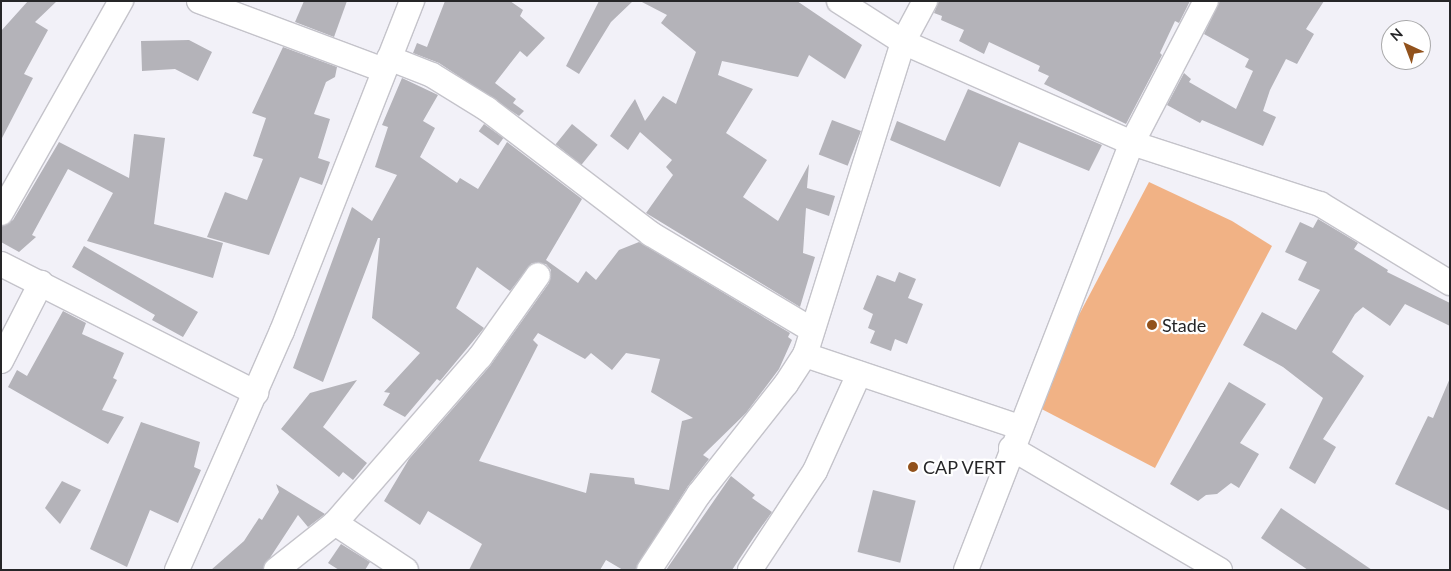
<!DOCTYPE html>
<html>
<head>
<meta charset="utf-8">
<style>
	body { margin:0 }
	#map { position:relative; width:1451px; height:571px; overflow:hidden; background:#f2f1f8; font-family:Lato,sans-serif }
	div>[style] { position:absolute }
	.green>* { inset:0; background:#f1b285 }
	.building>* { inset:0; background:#b4b3b9; transform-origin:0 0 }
	.roads { filter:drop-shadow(1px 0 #c4c3ca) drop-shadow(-1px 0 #c4c3ca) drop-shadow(0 1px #c4c3ca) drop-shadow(0 -1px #c4c3ca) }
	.minor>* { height:24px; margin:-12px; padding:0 12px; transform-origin:12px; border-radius:12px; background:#fff }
	.dots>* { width:14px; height:14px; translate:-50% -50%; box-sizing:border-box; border:2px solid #fff; border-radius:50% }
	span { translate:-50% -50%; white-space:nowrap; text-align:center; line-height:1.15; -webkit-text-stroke:4.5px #fff; paint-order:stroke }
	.poi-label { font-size:18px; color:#262628 }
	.left { translate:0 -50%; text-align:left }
	.frame { position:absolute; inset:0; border:2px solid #262628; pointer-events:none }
	.north { position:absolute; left:1381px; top:20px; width:50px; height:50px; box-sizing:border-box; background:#fff; border:1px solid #a8a8a9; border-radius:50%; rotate:317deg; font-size:14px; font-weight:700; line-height:20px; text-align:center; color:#262628 }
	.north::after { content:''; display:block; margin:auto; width:18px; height:22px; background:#92521c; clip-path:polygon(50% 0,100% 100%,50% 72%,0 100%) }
</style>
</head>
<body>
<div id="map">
	<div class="green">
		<i style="clip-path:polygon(1149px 182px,1232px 221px,1272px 246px,1155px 468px,1032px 404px)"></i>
	</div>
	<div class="building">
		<i style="clip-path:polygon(28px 1px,57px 1px,35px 22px,48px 30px,24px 74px,33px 78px,1px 140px,1px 31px)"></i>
		<i style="clip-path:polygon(304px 1px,347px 1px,334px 37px,295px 22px)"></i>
		<i style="clip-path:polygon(445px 1px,510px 1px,523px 10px,520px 16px,545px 38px,527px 57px,520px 51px,495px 83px,516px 99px,513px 103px,524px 111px,519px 116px,439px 63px,413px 53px,417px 43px,427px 47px)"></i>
		<i style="clip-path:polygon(599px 1px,633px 1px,611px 22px,579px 74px,566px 66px)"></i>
		<i style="clip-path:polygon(640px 1px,797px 1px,862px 45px,845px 79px,809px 55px,798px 77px,722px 61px,718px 75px,753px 89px,726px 133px,767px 160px,743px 197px,778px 221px,809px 164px,807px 188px,835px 196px,829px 216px,806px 208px,803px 253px,815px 257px,800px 307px,646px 213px,673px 175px,666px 167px,672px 160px,640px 132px,628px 150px,610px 136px,635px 99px,645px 121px,663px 96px,676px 104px,696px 52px,661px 23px,667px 15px)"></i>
		<i style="clip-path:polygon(939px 1px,1190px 1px,1179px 23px,1175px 21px,1160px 53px,1162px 55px,1126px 124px,1044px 84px,1049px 76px,1038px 71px,1040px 66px,989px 42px,984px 54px,959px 41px,964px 30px,941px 20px,942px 16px,934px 13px)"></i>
		<i style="clip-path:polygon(1220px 1px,1324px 1px,1306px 29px,1314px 34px,1297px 64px,1286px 59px,1270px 90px,1263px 111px,1276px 117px,1263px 146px,1202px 120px,1200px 123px,1167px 105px,1184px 73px,1191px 79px,1189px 82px,1236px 109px,1253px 71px,1245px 67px,1249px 59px,1204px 34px)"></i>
		<i style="clip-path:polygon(189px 40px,212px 52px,198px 81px,175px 69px,142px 71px,141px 41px)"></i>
		<i style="clip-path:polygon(283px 47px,337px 67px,335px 77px,326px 82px,314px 114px,330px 119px,318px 158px,330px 162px,322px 185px,300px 177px,269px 255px,207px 237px,225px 192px,247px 200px,263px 159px,253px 156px,266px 118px,252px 113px)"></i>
		<i style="clip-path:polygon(evenodd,402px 78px,438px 95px,423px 121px,435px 128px,420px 157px,457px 183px,460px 178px,478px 189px,507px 142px,582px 199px,546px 260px,578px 283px,586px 271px,596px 280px,619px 250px,639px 242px,790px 333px,788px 337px,792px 340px,779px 369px,746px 413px,703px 455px,709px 459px,688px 486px,635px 570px,623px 570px,606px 560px,600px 570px,469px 570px,482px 544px,428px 511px,420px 525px,384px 501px,409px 459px,490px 366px,549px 283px,551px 270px,546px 264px,532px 263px,510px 291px,477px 267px,456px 308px,484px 328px,440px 381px,437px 379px,405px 417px,383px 405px,390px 393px,384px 392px,420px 353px,372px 318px,380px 238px,378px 238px,323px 382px,293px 368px,352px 207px,372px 221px,397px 175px,375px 167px,388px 127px,382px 125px,402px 78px,538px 333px,585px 359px,591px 353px,612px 370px,626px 353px,660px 359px,651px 392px,693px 418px,682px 421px,669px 490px,635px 484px,634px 478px,590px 473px,586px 493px,479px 461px,538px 345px,533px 340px,538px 333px)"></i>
		<i style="clip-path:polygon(968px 89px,1102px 145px,1089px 171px,1019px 142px,1000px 187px,890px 140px,897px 121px,945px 141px)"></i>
		<i style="left:832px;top:120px;width:31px;height:37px;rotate:21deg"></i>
		<i style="left:484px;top:124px;width:24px;height:9px;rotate:36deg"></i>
		<i style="left:572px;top:124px;width:33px;height:26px;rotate:39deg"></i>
		<i style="clip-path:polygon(134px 134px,165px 138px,154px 224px,223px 243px,213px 278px,87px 241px,113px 193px,68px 169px,32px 235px,36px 237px,19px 252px,1px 242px,1px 227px,13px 220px,59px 142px,129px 178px)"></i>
		<i style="clip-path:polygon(1318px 219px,1358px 243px,1354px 249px,1388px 270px,1387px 272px,1450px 303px,1450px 326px,1405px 304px,1390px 326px,1363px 307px,1355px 314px,1332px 352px,1364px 376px,1323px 439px,1336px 447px,1315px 484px,1289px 468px,1323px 398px,1283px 367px,1243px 345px,1262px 312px,1296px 330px,1320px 290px,1298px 280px,1307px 262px,1285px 252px,1300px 222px,1313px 228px)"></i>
		<i style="clip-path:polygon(84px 246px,198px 312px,183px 337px,152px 320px,155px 315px,72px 267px)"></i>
		<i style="clip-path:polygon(899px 272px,916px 279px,908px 298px,923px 304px,907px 344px,895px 339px,891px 351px,870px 343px,875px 331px,868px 328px,873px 314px,863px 309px,877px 275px,895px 282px)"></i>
		<i style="clip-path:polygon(63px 311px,86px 323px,82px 334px,124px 353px,113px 378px,117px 380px,102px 410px,124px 417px,108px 444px,8px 387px,17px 370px,27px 376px)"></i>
		<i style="clip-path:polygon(1450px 378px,1450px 511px,1395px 484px,1428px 416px,1433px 418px)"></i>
		<i style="clip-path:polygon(357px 380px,323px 427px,367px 463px,353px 480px,343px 472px,339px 477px,281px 429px,310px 393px)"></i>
		<i style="clip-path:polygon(1229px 382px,1266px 404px,1240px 443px,1259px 454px,1239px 488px,1231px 483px,1217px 494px,1206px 495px,1198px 501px,1170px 484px)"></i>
		<i style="clip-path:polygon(141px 422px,200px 442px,194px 467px,201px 470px,178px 523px,150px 510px,127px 567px,90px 549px)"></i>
		<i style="clip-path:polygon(731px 476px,755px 495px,752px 498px,772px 512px,754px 537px,732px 570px,666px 570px)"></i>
		<i style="clip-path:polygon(62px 481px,81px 490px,60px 524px,45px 508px)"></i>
		<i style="clip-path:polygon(276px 484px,325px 514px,308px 527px,298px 515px,262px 570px,211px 570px,244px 541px,259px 518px,262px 520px,279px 492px)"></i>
		<i style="left:873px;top:490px;width:44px;height:64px;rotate:14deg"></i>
		<i style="clip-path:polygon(1281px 508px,1372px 570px,1308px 570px,1261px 538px)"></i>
		<i style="clip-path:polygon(341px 544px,370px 562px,365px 570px,339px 570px,328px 563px)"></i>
	</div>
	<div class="roads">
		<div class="minor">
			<i style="left:199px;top:1px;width:197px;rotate:20.5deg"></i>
			<i style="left:839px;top:1px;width:76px;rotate:32.6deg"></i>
			<i style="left:903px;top:42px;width:250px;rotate:23.8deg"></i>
			<i style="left:1132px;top:143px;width:198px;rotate:18deg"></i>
			<i style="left:1320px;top:204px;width:152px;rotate:31.3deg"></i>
			<i style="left:389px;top:58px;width:46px;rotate:21.6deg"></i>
			<i style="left:432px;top:75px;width:65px;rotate:31.7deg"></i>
			<i style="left:487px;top:109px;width:206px;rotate:37.3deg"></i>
			<i style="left:651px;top:234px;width:187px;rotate:30.8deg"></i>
			<i style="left:1px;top:213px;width:244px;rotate:-60.5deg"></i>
			<i style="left:1px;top:264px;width:286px;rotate:26.8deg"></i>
			<i style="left:805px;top:355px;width:226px;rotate:18.6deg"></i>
			<i style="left:1px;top:361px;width:88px;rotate:-62.9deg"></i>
			<i style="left:1011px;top:448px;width:242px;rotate:30.3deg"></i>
			<i style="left:335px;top:523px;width:85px;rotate:33.5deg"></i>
			<i style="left:177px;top:570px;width:261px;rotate:-66.3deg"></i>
			<i style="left:282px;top:331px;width:355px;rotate:-68.5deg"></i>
			<i style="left:276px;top:570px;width:75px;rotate:-38.5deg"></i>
			<i style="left:335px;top:523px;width:220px;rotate:-48.9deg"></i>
			<i style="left:480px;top:357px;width:100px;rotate:-54.7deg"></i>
			<i style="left:649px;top:570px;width:91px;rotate:-56.7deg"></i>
			<i style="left:699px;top:494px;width:140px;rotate:-51.7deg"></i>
			<i style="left:786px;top:384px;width:35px;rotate:-57deg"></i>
			<i style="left:805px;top:355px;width:328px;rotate:-72.6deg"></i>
			<i style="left:903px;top:42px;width:47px;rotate:-61.8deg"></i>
			<i style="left:750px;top:570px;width:118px;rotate:-56.7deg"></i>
			<i style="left:815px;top:471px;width:107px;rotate:-65.6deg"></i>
			<i style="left:966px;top:570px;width:458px;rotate:-68.8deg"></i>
			<i style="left:1132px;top:143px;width:160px;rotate:-62.5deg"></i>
		</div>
	</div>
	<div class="dots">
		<i style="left:1152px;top:325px;background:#92521c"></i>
		<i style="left:913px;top:467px;background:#92521c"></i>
	</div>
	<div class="poi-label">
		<span class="left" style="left:1162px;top:325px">Stade</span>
		<span class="left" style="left:923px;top:467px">CAP VERT</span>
	</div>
	<div class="frame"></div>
	<div class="north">N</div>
</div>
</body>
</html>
